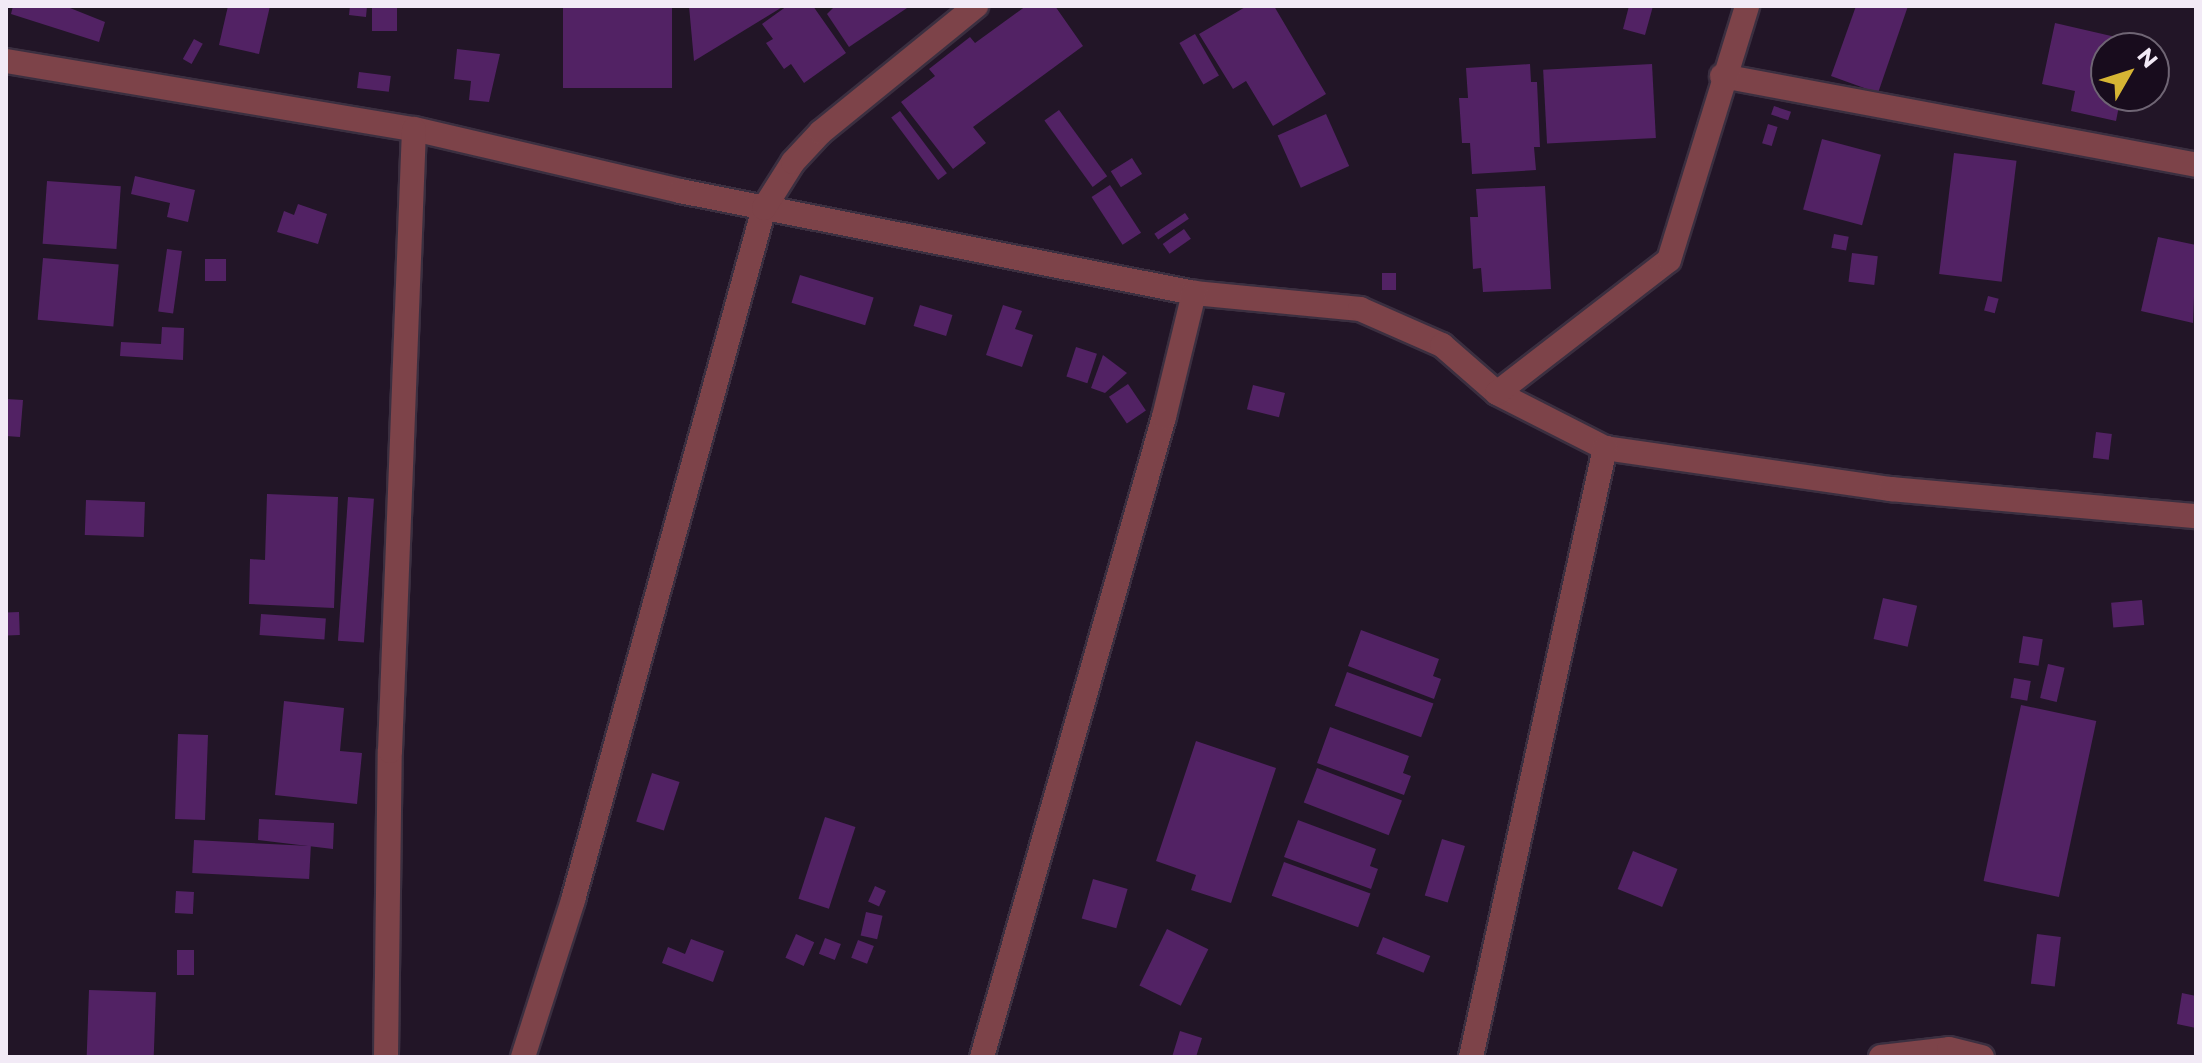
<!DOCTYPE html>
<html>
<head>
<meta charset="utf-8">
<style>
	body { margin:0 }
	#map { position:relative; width:2202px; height:1063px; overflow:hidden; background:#221527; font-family:Montserrat,sans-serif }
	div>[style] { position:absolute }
	.building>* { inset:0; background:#522264; transform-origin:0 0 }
	.roads { filter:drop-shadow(2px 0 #3b2f40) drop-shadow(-2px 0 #3b2f40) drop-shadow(0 2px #3b2f40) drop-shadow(0 -2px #3b2f40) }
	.street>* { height:24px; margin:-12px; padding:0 12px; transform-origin:12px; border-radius:12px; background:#7d4349 }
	span { translate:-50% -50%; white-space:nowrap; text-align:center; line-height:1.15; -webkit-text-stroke:7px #180c1d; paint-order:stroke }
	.frame { position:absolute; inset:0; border:8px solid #f2eaf6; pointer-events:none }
	.north { position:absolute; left:2090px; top:32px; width:80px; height:80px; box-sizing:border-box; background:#180c1d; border:2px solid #6f6574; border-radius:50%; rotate:51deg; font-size:22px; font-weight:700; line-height:32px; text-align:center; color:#f2eaf6 }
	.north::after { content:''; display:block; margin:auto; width:28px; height:36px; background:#d6b534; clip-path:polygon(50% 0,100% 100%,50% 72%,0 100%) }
</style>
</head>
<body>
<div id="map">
	<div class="building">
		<i style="clip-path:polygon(13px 6px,65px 6px,105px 22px,99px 42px,11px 14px)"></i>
		<i style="clip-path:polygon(228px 6px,270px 6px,259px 54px,219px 45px)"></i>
		<i style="clip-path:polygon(350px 6px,367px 6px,366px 17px,349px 15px)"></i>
		<i style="left:372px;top:6px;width:25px;height:25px"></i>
		<i style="left:563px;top:6px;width:109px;height:82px"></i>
		<i style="clip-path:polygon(689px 6px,784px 6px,694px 61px)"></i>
		<i style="clip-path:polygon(787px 6px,813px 6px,846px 53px,804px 83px,791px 64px,784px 69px,766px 43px,773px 39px,762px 24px)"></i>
		<i style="clip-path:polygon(835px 6px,910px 6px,849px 47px,827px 14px)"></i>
		<i style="clip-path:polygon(1026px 6px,1055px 6px,1083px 46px,973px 127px,986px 143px,953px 169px,901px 102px,935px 76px,929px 69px,970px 37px,975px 43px)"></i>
		<i style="clip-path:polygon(1247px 6px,1274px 6px,1326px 94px,1273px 126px,1246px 81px,1233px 89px,1199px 34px)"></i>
		<i style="clip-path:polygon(1629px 6px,1653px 6px,1645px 35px,1623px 29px)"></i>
		<i style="clip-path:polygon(1856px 6px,1908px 6px,1878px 93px,1831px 76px)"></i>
		<i style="clip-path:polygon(2055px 23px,2133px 41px,2132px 48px,2106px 48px,2106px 96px,2121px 96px,2116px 121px,2071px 111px,2075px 91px,2042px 84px)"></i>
		<i style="left:1195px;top:34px;width:48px;height:18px;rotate:60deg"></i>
		<i style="left:194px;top:39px;width:10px;height:23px;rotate:29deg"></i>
		<i style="clip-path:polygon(457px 49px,500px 54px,489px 102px,469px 100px,471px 81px,454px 79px)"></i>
		<i style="clip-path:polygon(1530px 64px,1531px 82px,1537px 82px,1540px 147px,1534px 147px,1536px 170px,1472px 174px,1470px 143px,1462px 143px,1459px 98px,1468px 98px,1466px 68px)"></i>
		<i style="left:1652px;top:64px;width:74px;height:109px;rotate:87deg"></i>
		<i style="left:359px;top:72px;width:32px;height:16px;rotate:7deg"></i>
		<i style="left:1774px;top:106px;width:18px;height:9px;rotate:19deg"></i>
		<i style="left:1059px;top:110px;width:82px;height:18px;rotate:54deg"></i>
		<i style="left:900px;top:111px;width:78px;height:11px;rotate:53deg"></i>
		<i style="left:1326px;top:114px;width:57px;height:53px;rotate:66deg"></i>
		<i style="left:1768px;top:124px;width:10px;height:20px;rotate:17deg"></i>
		<i style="left:1822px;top:139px;width:61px;height:73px;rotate:15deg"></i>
		<i style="left:1954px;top:153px;width:63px;height:122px;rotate:7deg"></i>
		<i style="left:1132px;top:158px;width:19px;height:25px;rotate:58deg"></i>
		<i style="clip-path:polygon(135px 176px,195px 190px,188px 222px,167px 217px,170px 203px,131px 194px)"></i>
		<i style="left:47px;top:181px;width:74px;height:63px;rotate:4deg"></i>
		<i style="left:1110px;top:185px;width:57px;height:22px;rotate:57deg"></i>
		<i style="clip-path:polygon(1545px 186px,1551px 289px,1483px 292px,1481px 268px,1473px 269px,1470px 217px,1478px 217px,1476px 189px)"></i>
		<i style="clip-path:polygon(298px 204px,327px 214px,318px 244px,277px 232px,284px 211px,294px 215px)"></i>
		<i style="left:1185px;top:213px;width:7px;height:37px;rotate:56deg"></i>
		<i style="left:1184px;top:229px;width:12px;height:26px;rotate:55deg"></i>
		<i style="left:1834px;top:234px;width:15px;height:14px;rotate:11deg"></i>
		<i style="clip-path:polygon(2158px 237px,2196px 245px,2193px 323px,2141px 311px)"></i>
		<i style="left:167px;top:249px;width:15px;height:63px;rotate:8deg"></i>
		<i style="left:1852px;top:253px;width:26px;height:29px;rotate:7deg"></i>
		<i style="left:43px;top:258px;width:76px;height:62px;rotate:5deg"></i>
		<i style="left:205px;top:259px;width:21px;height:22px"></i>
		<i style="left:1382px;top:273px;width:14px;height:17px"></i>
		<i style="left:800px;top:275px;width:77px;height:29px;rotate:17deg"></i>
		<i style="left:1988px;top:296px;width:11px;height:15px;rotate:15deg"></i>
		<i style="left:920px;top:305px;width:34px;height:22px;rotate:17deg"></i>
		<i style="clip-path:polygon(1003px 305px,1022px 311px,1015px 329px,1033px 335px,1022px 367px,986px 355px)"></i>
		<i style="clip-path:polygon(162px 327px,184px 328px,183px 360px,120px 356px,121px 342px,161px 344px)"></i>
		<i style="left:1076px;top:347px;width:22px;height:31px;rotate:18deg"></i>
		<i style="clip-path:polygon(1103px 355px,1127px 373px,1105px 393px,1091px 388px)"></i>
		<i style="left:1128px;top:384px;width:32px;height:23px;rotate:56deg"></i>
		<i style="left:1253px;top:385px;width:33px;height:25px;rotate:14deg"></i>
		<i style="clip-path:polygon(6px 399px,23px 400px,20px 437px,6px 436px)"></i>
		<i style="left:2096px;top:432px;width:16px;height:26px;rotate:7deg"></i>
		<i style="clip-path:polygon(267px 494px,338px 497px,334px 608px,249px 604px,250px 559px,265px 560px)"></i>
		<i style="left:348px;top:497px;width:26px;height:144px;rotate:4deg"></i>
		<i style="left:86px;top:500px;width:59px;height:35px;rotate:2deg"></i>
		<i style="left:1883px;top:598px;width:35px;height:42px;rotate:13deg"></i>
		<i style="left:2142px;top:600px;width:25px;height:31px;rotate:85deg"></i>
		<i style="left:19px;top:612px;width:23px;height:13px;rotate:88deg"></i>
		<i style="left:261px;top:614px;width:65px;height:21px;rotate:4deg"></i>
		<i style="clip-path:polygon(1361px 630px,1439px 659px,1433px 676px,1441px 679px,1434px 699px,1348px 666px)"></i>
		<i style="left:2023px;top:636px;width:20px;height:27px;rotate:9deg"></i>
		<i style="left:2048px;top:664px;width:17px;height:35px;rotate:13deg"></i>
		<i style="left:1347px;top:672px;width:92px;height:36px;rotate:20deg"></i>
		<i style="left:2014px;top:678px;width:17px;height:20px;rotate:10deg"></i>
		<i style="clip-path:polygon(284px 701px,344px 708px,340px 751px,362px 753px,357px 804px,275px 795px)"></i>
		<i style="left:2021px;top:705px;width:77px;height:180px;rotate:12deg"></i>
		<i style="clip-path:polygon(1330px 727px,1409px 756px,1403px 773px,1411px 776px,1404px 795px,1317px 763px)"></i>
		<i style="left:178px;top:734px;width:30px;height:85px;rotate:2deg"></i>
		<i style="clip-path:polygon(1196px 741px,1276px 768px,1231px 903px,1191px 890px,1196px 875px,1156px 861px)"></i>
		<i style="left:1317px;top:768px;width:91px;height:37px;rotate:21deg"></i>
		<i style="left:652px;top:773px;width:29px;height:51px;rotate:18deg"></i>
		<i style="left:825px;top:817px;width:32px;height:86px;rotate:18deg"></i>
		<i style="clip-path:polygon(259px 819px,334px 823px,333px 849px,258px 840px)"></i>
		<i style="clip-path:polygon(1298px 820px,1376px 849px,1370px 866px,1378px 869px,1371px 889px,1284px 857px)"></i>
		<i style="left:1442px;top:839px;width:24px;height:59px;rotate:17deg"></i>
		<i style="left:194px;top:840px;width:117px;height:33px;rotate:3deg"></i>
		<i style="left:1633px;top:851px;width:48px;height:41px;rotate:22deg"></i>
		<i style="left:1284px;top:862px;width:92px;height:36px;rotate:20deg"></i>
		<i style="left:1093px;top:879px;width:36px;height:41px;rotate:16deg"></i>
		<i style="left:875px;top:886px;width:12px;height:17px;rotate:24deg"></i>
		<i style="left:176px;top:891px;width:18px;height:22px;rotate:3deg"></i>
		<i style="left:866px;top:912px;width:17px;height:24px;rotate:13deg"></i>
		<i style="left:1167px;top:929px;width:46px;height:63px;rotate:26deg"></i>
		<i style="left:796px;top:934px;width:20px;height:26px;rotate:24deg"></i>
		<i style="left:2037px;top:934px;width:24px;height:50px;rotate:7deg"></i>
		<i style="left:1383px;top:937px;width:51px;height:18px;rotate:22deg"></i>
		<i style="left:825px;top:938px;width:17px;height:17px;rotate:21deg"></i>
		<i style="clip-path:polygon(691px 939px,724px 951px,713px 982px,662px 963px,668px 947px,685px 954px)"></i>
		<i style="left:858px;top:940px;width:17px;height:19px;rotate:21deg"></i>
		<i style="left:177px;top:950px;width:17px;height:25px"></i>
		<i style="left:89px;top:990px;width:67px;height:67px;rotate:2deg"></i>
		<i style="clip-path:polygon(2182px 993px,2196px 996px,2196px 1028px,2177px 1024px)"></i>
		<i style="clip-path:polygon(1180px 1031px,1202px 1038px,1196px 1057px,1172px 1057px)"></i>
	</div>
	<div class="roads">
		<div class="street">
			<i style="left:6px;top:61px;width:414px;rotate:9.5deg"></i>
			<i style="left:414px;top:129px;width:273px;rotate:13.1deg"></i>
			<i style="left:680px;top:191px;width:524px;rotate:11.22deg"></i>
			<i style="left:1194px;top:293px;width:167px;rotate:5.5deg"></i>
			<i style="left:1360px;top:309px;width:90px;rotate:23.7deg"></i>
			<i style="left:1442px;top:345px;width:73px;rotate:41.1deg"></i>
			<i style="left:1497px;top:393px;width:121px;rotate:27deg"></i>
			<i style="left:1605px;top:448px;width:289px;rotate:8.2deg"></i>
			<i style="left:1891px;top:489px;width:306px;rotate:5.1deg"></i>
			<i style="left:1722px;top:76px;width:482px;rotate:10.6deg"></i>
			<i style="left:1497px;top:393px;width:217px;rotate:-37.7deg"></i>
			<i style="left:1669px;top:260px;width:266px;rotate:-72.9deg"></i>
			<i style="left:386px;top:1057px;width:306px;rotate:-89.3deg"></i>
			<i style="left:390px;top:751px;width:622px;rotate:-87.79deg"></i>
			<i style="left:523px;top:1057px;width:165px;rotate:-72.3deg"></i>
			<i style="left:573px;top:900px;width:718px;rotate:-74.57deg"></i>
			<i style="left:764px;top:208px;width:54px;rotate:-57.8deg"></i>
			<i style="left:793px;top:162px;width:41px;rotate:-47deg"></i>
			<i style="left:821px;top:132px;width:200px;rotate:-39.1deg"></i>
			<i style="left:982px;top:1057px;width:665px;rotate:-74.13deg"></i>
			<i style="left:1164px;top:417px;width:128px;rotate:-76.4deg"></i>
			<i style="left:1471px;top:1057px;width:624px;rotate:-77.59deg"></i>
			<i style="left:1881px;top:1057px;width:68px;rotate:-6.7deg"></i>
			<i style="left:1949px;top:1049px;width:34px;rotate:14deg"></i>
		</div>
	</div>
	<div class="frame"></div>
	<div class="north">N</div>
</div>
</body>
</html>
